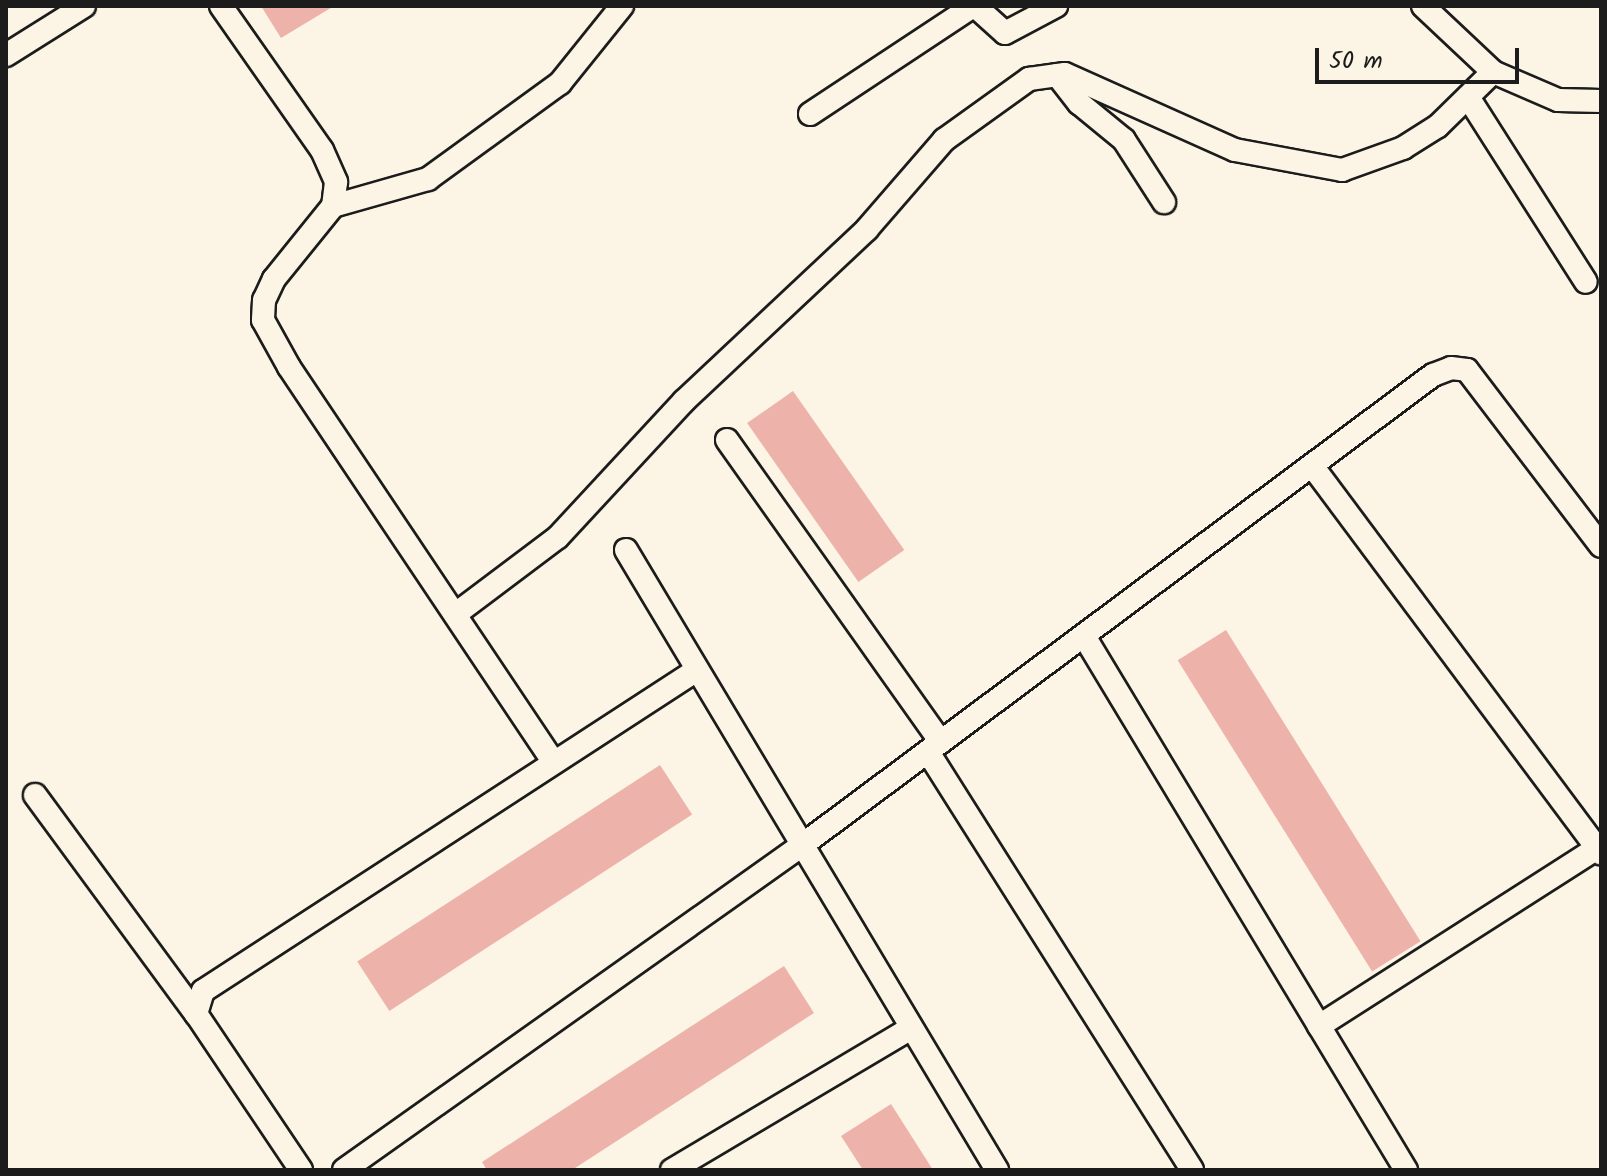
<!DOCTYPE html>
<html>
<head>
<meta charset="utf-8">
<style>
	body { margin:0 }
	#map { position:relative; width:1607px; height:1176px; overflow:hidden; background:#fcf5e5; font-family:Kalam,sans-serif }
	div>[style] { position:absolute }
	.building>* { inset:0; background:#edb2aa; transform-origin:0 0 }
	.roads { filter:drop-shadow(2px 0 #1c1c1c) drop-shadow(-2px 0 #1c1c1c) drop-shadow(0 2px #1c1c1c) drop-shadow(0 -2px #1c1c1c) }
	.minor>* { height:22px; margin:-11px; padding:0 11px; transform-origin:11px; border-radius:11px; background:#fcf5e5 }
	span { translate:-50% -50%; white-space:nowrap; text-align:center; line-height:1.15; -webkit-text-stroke:8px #fcf5e5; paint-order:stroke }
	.frame { position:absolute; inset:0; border:8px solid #1c1c1c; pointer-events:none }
	.scale { position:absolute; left:1315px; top:48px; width:204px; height:36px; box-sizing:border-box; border:4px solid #1c1c1c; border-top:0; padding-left:10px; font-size:24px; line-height:28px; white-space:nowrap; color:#1c1c1c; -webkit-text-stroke:6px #fcf5e5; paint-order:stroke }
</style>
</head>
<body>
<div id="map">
	<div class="building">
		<i style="clip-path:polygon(261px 6px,334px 6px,281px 38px)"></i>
		<i style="left:793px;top:391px;width:194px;height:56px;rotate:55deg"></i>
		<i style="left:1226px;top:630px;width:367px;height:57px;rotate:58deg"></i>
		<i style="left:660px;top:765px;width:59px;height:361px;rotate:57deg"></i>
		<i style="clip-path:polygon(784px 966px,814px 1013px,572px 1170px,487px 1170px,482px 1162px)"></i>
		<i style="clip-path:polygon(891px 1104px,933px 1170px,863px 1170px,841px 1136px)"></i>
	</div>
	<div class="roads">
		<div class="minor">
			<i style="left:221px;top:6px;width:176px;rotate:55deg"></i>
			<i style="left:322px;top:150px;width:35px;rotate:66deg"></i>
			<i style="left:336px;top:182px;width:24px;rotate:97deg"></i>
			<i style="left:333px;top:206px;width:94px;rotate:128.9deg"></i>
			<i style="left:274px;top:279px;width:23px;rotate:115deg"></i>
			<i style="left:264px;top:300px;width:20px;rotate:93deg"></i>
			<i style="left:263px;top:320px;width:54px;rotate:61deg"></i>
			<i style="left:289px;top:367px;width:475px;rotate:56.2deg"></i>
			<i style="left:975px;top:6px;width:40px;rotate:42deg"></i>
			<i style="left:1005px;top:33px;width:58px;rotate:-27.9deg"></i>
			<i style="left:1423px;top:6px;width:96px;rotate:43.3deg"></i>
			<i style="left:1493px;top:72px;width:71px;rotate:23.3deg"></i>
			<i style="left:1558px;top:100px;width:43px;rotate:1.3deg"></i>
			<i style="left:6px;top:55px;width:92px;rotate:-32.1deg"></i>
			<i style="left:1057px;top:75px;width:36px;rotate:52deg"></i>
			<i style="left:1079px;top:103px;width:58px;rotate:39.4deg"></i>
			<i style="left:1124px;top:140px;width:74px;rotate:57.2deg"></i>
			<i style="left:1468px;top:97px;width:219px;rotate:57.5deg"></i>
			<i style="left:810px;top:114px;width:196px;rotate:-33.5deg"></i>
			<i style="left:333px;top:206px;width:99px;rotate:-15.9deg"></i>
			<i style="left:428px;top:179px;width:163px;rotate:-36deg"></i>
			<i style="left:560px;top:83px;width:99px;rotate:-51.2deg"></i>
			<i style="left:727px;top:440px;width:370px;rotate:54.7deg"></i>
			<i style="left:1313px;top:467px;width:482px;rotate:53.3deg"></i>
			<i style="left:626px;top:550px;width:723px;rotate:59.1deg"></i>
			<i style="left:457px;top:613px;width:126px;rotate:-37deg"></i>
			<i style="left:558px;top:537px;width:185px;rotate:-47.2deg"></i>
			<i style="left:684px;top:401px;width:251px;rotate:-43.2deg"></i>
			<i style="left:867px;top:229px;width:118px;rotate:-49.1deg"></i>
			<i style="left:944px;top:140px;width:105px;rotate:-35.7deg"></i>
			<i style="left:1029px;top:79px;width:36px;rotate:-8deg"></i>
			<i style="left:1065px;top:74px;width:186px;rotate:24.1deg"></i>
			<i style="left:1235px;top:150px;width:109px;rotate:10.6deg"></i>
			<i style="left:1342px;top:170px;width:65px;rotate:-19.8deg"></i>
			<i style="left:1403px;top:148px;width:41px;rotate:-32.2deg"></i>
			<i style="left:1438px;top:126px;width:77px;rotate:-44.5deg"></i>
			<i style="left:1084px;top:636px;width:624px;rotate:58.91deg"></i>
			<i style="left:928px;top:752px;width:494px;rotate:57.7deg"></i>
			<i style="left:35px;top:795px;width:272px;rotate:53.7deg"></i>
			<i style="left:1319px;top:1026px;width:330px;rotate:-32.6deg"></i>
			<i style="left:301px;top:1170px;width:188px;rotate:-123.9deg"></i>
			<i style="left:196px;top:1014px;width:24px;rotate:-73deg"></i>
			<i style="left:203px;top:991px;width:589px;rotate:-33.02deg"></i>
			<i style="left:344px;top:1170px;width:560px;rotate:-35.34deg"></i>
			<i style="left:801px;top:846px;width:788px;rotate:-36.7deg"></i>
			<i style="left:1433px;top:375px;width:19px;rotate:-21deg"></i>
			<i style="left:1451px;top:368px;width:16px;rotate:7deg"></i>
			<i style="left:1467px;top:370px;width:221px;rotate:52.7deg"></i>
			<i style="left:672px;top:1170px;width:276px;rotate:-30.7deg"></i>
		</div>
	</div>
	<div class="frame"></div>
	<div class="scale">50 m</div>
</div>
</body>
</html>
